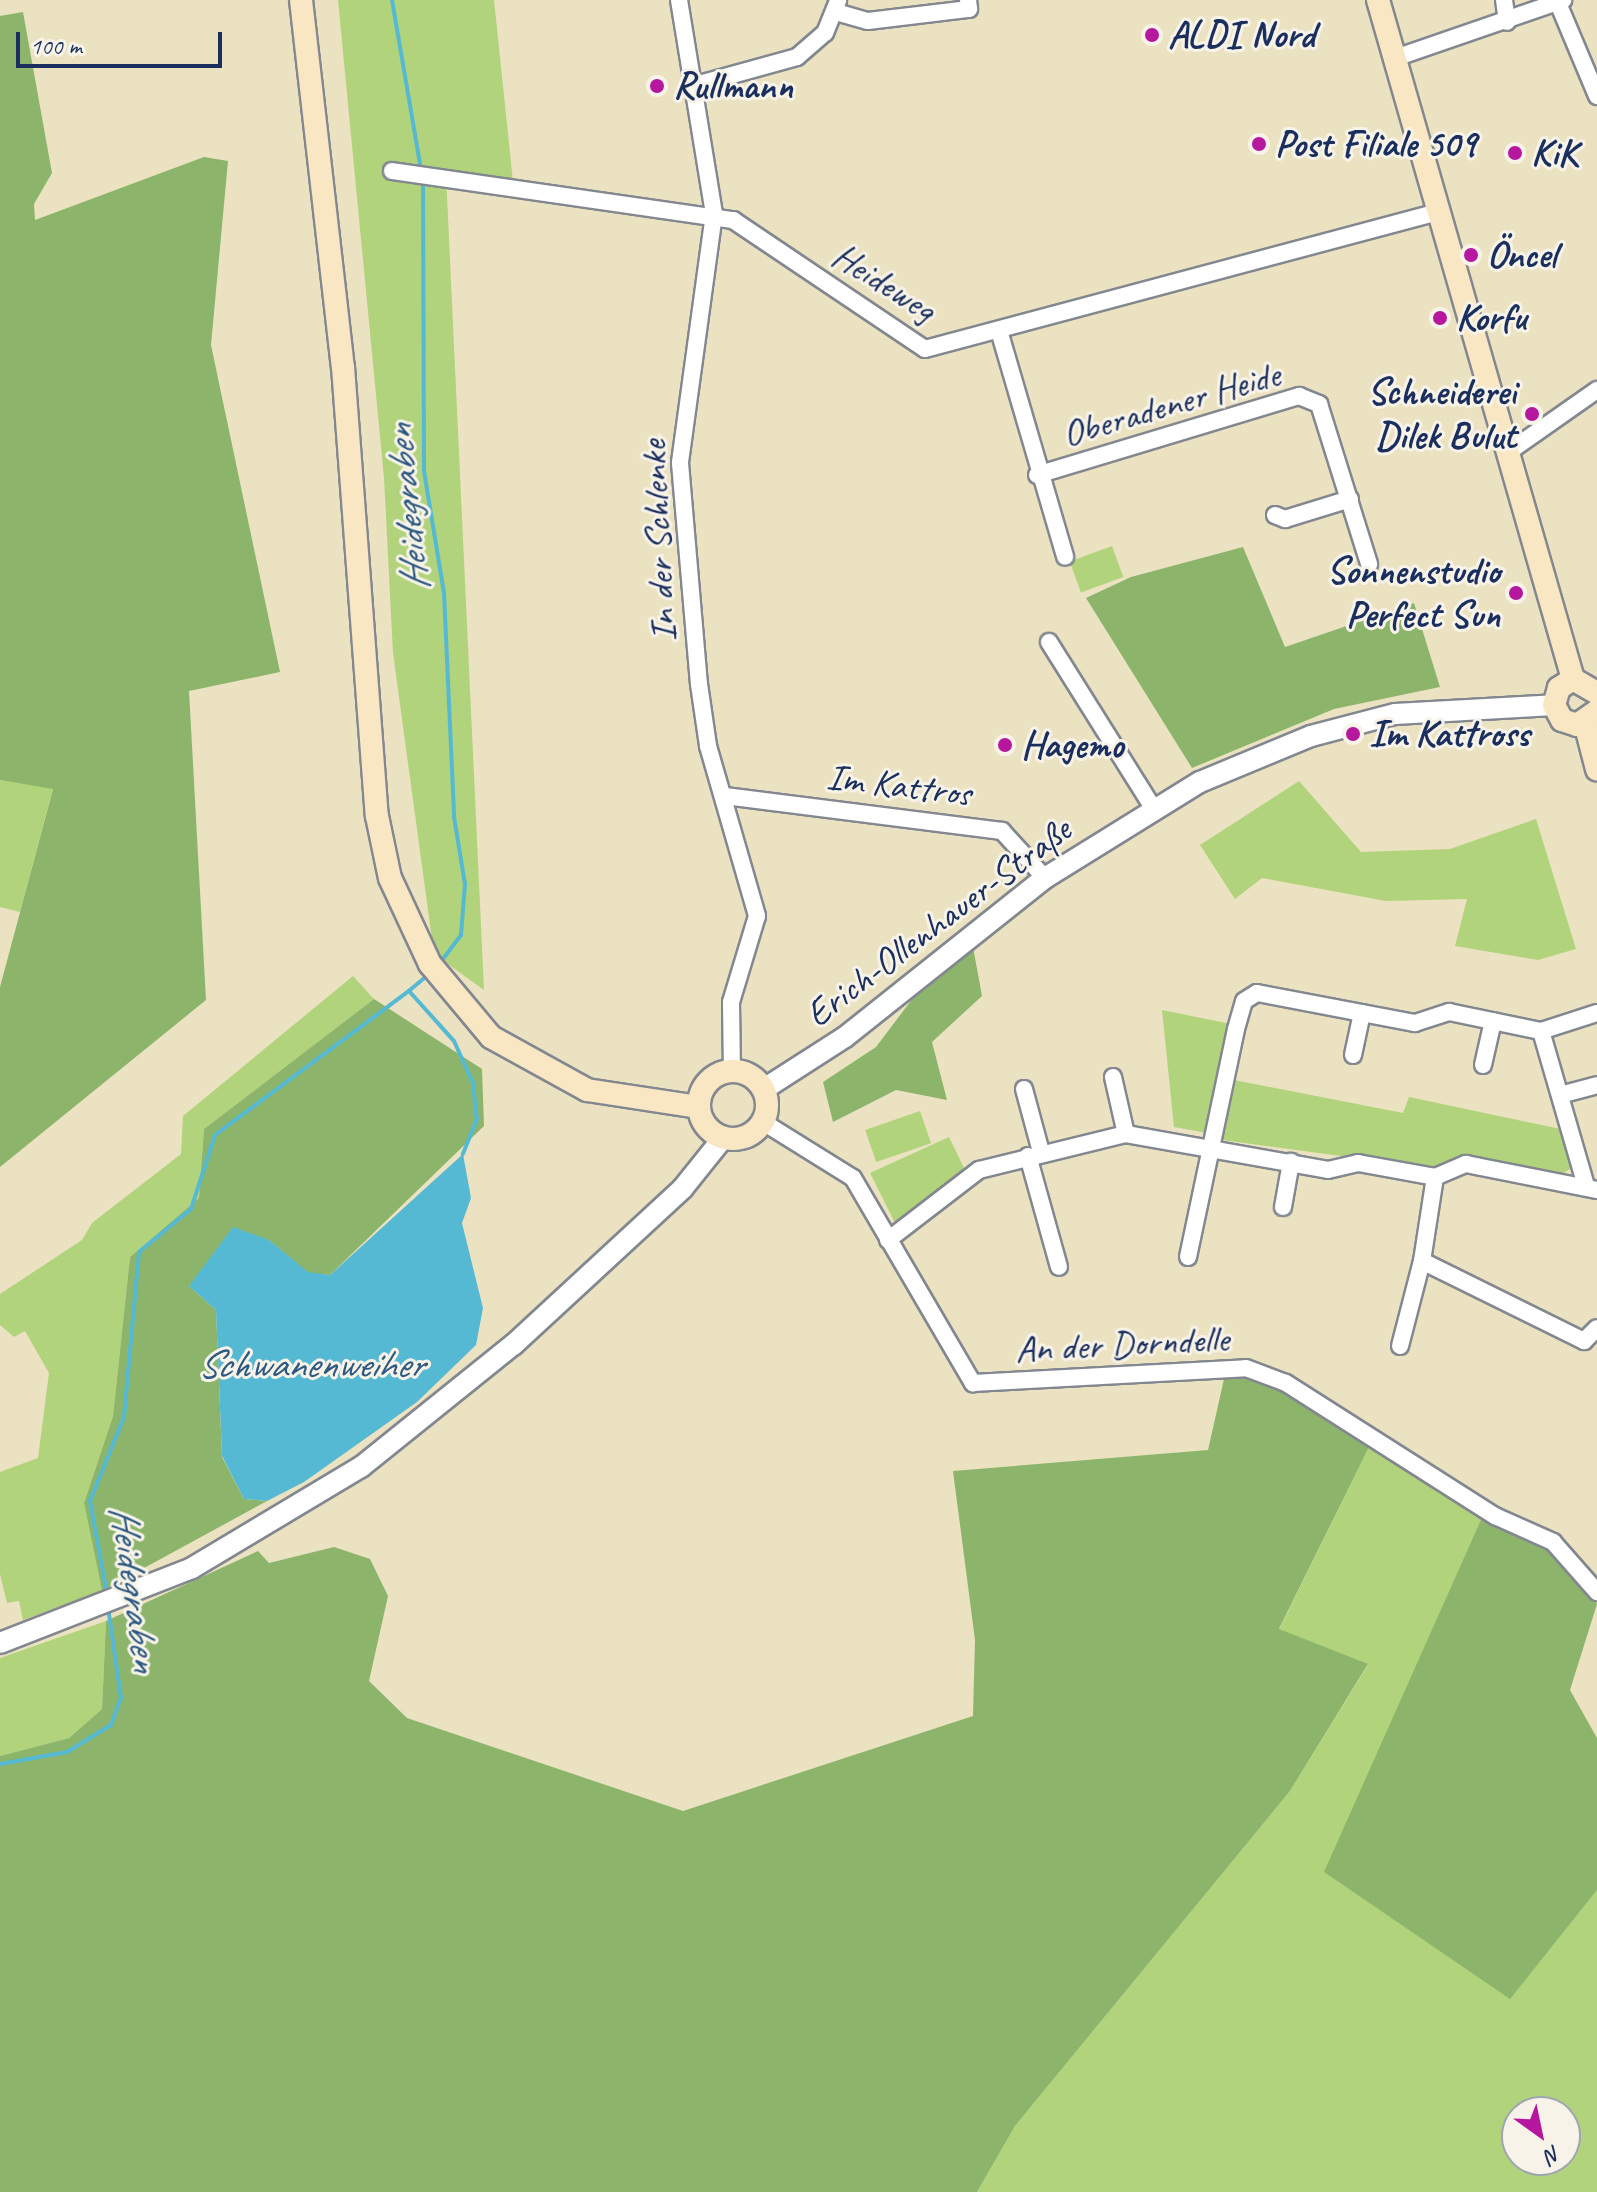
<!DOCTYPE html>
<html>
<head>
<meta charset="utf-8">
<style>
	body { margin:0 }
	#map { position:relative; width:1597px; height:2192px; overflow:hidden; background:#ebe2c2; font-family:Caveat,sans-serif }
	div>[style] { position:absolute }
	.green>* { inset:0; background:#b1d37b; transform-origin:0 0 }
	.forest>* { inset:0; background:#8cb56b }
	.water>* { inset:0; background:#55b9d3 }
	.stream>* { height:4px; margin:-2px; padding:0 2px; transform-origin:2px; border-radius:2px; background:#55b9d3 }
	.roads { filter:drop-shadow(2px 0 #838890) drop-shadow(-2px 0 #838890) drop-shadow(0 2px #838890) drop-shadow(0 -2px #838890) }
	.minor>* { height:16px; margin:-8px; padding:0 8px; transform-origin:8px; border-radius:8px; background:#fff }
	.tertiary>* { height:20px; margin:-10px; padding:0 10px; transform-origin:10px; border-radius:10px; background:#fff }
	.secondary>* { height:22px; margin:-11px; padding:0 11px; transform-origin:11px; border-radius:11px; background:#f9e7c3 }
	.secondary>.ring { margin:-11px; padding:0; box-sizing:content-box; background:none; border:22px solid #f9e7c3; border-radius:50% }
	.dots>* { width:22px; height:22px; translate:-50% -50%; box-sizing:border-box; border:4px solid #f7f3e8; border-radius:50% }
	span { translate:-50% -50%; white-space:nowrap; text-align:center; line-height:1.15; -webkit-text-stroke:6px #f7f3e8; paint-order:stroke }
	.poi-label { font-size:38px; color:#1b2f5e; font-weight:700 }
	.left { translate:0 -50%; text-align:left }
	.right { translate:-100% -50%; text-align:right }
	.street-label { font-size:38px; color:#1b2f5e }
	.water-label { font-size:40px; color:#2c5881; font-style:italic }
	.north { position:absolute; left:1501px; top:2096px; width:80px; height:80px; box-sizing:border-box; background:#f7f3e8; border:2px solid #9fa5b1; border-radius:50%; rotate:147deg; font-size:22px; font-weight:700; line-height:32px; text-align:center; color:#1b2f5e }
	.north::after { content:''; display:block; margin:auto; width:28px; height:36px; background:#b5179e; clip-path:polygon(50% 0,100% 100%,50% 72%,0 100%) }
	.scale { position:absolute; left:16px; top:32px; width:206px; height:36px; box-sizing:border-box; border:4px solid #1b2f5e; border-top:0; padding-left:10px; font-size:24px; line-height:28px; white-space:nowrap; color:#1b2f5e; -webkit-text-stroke:6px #f7f3e8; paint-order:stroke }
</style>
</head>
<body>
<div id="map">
	<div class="green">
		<i style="clip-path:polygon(338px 0,494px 0,513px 182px,446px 174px,484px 990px,434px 954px,393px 653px,384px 478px)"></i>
		<i style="left:1112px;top:546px;width:33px;height:45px;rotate:70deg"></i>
		<i style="clip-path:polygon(0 780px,53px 788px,20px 912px,0 907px)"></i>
		<i style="clip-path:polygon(1299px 781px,1361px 852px,1450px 849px,1536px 819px,1576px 949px,1538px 960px,1455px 946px,1467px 899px,1386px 901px,1262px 878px,1235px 899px,1200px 845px)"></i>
		<i style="clip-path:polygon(353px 976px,374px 999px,204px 1129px,199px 1198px,130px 1257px,113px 1416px,84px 1503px,102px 1591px,23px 1620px,19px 1601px,7px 1603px,0 1574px,0 1472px,38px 1458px,49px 1373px,25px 1331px,14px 1337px,0 1325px,0 1294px,82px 1240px,92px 1223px,181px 1154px,183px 1116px)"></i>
		<i style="clip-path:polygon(1162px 1010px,1231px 1024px,1207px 1133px,1174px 1127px)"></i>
		<i style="clip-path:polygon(1234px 1080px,1403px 1113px,1409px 1097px,1561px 1129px,1574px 1166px,1561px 1175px,1463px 1158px,1431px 1168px,1222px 1140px)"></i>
		<i style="left:920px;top:1111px;width:34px;height:58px;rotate:71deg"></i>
		<i style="clip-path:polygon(949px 1137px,965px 1170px,895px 1223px,870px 1173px)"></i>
		<i style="clip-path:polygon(evenodd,1370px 1445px,1483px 1515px,1325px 1872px,1510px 1998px,1597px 1890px,1597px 2192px,977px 2192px,1015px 2126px,1290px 1791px,1368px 1665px,1279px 1630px,1370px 1445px,1517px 2112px,1565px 2112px,1565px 2160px,1517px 2160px,1517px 2112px)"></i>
		<i style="clip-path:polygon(106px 1621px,102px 1709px,69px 1738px,0 1756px,0 1658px)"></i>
	</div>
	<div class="forest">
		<i style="clip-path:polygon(23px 12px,52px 173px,34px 204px,35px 220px,204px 157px,228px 161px,211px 345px,280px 672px,189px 691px,206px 1000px,0 1167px,0 987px,53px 789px,0 780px,0 16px)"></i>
		<i style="clip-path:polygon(1243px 547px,1285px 647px,1414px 603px,1440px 687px,1334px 709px,1192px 768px,1086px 598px,1131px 577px)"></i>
		<i style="clip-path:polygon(973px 947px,982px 996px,932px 1042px,947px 1100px,896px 1090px,833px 1122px,823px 1082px,876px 1047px,913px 998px)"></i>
		<i style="clip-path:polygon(374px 999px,482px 1069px,484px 1126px,330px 1275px,308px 1273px,269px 1240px,189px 1286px,216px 1310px,222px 1457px,244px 1499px,267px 1501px,102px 1591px,84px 1503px,113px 1416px,130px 1257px,199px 1198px,204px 1129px)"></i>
		<i style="clip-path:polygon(1226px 1370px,1286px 1383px,1370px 1445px,1279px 1629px,1368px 1664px,1290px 1791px,1015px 2126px,977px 2192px,0 2192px,0 1756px,69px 1738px,102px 1709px,106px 1621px,258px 1551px,269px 1563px,334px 1547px,370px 1559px,388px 1596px,369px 1681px,407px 1718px,683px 1811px,973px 1716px,975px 1640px,953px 1471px,1208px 1450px)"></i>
		<i style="clip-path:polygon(1483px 1515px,1562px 1557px,1597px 1604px,1570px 1690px,1597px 1738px,1597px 1890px,1510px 1999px,1324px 1872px)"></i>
	</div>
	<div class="water">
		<i style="clip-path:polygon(463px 1154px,471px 1198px,462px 1223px,483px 1308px,476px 1345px,417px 1402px,304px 1482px,267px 1501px,244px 1499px,222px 1456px,216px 1310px,189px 1286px,233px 1227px,269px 1240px,308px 1272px,330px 1275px)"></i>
	</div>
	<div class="stream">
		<i style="left:392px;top:0;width:171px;rotate:80.3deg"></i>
		<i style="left:423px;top:182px;width:289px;rotate:89.8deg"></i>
		<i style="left:424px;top:471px;width:124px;rotate:80.7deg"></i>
		<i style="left:444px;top:593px;width:224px;rotate:87.4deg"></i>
		<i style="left:454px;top:817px;width:68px;rotate:80.7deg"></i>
		<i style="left:465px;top:884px;width:51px;rotate:94.5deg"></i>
		<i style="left:461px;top:935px;width:38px;rotate:127deg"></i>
		<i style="left:429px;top:974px;width:26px;rotate:140deg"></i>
		<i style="left:409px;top:991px;width:67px;rotate:48deg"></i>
		<i style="left:454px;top:1041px;width:46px;rotate:65.7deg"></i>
		<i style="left:473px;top:1083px;width:36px;rotate:84deg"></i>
		<i style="left:477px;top:1119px;width:38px;rotate:112deg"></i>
		<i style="left:107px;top:1594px;width:95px;rotate:-100.4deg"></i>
		<i style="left:90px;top:1501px;width:91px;rotate:-68deg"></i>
		<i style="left:124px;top:1417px;width:166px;rotate:-84.8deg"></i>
		<i style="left:139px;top:1252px;width:67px;rotate:-39.6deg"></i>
		<i style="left:191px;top:1209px;width:78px;rotate:-72deg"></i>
		<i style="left:215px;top:1135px;width:242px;rotate:-36.6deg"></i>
		<i style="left:0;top:1764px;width:68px;rotate:-10.2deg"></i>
		<i style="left:67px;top:1752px;width:52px;rotate:-31.5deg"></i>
		<i style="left:111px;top:1725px;width:29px;rotate:-70deg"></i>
		<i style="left:121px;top:1698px;width:92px;rotate:-98.1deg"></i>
	</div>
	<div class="roads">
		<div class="minor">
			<i style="left:679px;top:0;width:217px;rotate:80.7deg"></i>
			<i style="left:714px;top:214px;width:251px;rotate:97.8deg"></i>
			<i style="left:680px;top:463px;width:222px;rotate:85.1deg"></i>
			<i style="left:699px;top:684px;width:63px;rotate:81.7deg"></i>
			<i style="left:708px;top:746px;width:177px;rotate:73.9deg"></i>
			<i style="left:757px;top:916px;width:90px;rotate:106.8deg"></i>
			<i style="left:731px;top:1002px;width:69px;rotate:89.2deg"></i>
			<i style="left:1504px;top:0;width:22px;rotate:82deg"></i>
			<i style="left:1558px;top:3px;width:101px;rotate:67.2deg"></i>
			<i style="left:836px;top:12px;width:33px;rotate:16deg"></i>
			<i style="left:868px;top:21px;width:102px;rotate:-6.8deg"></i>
			<i style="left:969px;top:9px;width:9px;rotate:-96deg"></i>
			<i style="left:1395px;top:58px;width:178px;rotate:-19deg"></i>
			<i style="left:692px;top:86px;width:109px;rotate:-15.4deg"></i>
			<i style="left:797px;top:57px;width:37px;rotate:-41deg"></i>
			<i style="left:825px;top:33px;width:35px;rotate:-68deg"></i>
			<i style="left:392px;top:171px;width:345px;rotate:8.2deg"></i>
			<i style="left:733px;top:220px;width:231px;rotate:33.9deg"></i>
			<i style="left:925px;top:349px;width:531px;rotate:-14.95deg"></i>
			<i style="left:1000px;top:334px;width:232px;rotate:73.7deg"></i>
			<i style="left:1507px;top:453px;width:110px;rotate:-35deg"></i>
			<i style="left:1037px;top:475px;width:274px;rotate:-16.8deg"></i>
			<i style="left:1299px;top:396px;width:22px;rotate:22deg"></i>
			<i style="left:1319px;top:404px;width:168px;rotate:72.6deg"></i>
			<i style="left:1275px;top:515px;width:11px;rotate:22deg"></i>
			<i style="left:1285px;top:519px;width:68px;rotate:-17.1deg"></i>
			<i style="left:1049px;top:642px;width:196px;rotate:57.9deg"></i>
			<i style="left:725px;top:796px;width:279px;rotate:7.2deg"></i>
			<i style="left:1002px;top:831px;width:64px;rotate:47.5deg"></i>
			<i style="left:1541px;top:1031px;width:59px;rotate:-17.8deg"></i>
			<i style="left:1353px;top:1055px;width:43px;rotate:-77.9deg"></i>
			<i style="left:1483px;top:1065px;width:45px;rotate:-77.2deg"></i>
			<i style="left:1113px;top:1077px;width:58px;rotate:77.2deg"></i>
			<i style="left:1024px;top:1089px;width:65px;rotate:74.9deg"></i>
			<i style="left:1560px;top:1095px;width:38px;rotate:-15deg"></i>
			<i style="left:763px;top:1122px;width:106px;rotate:31.9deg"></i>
			<i style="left:853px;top:1178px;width:238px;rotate:59.7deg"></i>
			<i style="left:973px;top:1383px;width:273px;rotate:-3.1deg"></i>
			<i style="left:1246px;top:1368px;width:43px;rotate:20.6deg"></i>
			<i style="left:1286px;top:1383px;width:248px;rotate:32.5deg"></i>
			<i style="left:1495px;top:1516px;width:64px;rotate:24.1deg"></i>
			<i style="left:1553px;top:1542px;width:67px;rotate:48.7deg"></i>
			<i style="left:1028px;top:1156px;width:115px;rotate:74.4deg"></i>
			<i style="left:1435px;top:1177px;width:85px;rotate:98.8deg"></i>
			<i style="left:1422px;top:1261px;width:181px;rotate:26.3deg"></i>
			<i style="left:1584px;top:1341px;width:18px;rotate:-45deg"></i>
			<i style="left:1283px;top:1207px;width:46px;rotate:-79.9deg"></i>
			<i style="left:888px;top:1240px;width:115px;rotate:-37.6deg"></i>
			<i style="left:979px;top:1170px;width:151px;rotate:-13.8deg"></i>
			<i style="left:1126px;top:1134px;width:205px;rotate:10.1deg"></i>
			<i style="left:1328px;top:1170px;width:31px;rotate:-13deg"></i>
			<i style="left:1358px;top:1163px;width:78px;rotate:10.3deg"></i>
			<i style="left:1435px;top:1177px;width:34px;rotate:-23deg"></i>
			<i style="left:1466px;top:1164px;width:134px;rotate:11.2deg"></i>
			<i style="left:1188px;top:1257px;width:233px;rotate:-78.1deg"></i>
			<i style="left:1236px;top:1029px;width:29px;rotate:-74deg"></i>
			<i style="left:1244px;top:1001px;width:15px;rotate:-32deg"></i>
			<i style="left:1257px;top:993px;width:161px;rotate:10.8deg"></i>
			<i style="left:1415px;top:1023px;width:36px;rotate:-18deg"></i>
			<i style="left:1449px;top:1012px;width:94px;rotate:11.7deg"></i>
			<i style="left:1541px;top:1031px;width:161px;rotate:73.8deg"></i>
			<i style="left:1400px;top:1346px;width:88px;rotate:-75.5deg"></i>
		</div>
		<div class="tertiary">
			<i style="left:764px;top:1089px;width:96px;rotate:-32.7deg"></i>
			<i style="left:845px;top:1037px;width:256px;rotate:-38.5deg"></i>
			<i style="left:1045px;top:878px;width:182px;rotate:-31.8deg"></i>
			<i style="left:1200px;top:782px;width:120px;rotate:-22.5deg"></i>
			<i style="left:1311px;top:736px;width:87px;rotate:-14.7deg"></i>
			<i style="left:1395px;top:714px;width:159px;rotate:-3.2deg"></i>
			<i style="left:0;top:1643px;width:206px;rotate:-21.3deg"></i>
			<i style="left:192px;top:1568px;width:197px;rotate:-30.9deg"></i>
			<i style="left:361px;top:1467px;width:195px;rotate:-38.8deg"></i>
			<i style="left:513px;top:1345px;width:231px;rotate:-42.7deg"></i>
			<i style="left:683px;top:1188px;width:64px;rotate:-51.3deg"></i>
		</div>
		<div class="secondary">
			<i style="left:301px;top:0;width:369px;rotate:83.5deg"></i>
			<i style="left:343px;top:367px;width:450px;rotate:85.7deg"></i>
			<i style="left:377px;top:816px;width:63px;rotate:78.2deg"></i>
			<i style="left:390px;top:878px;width:95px;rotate:65.1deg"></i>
			<i style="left:430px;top:964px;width:95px;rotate:50.1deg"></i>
			<i style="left:491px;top:1037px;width:110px;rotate:28.9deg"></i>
			<i style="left:587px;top:1090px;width:112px;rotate:8.7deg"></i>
			<i style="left:1378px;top:0;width:706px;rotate:73.98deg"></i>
			<i style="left:1597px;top:693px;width:28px;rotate:-150deg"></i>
			<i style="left:1573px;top:679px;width:17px;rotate:147deg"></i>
			<i style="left:1559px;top:688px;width:18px;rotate:106deg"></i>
			<i style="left:1554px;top:705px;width:17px;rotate:62deg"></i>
			<i style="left:1562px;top:720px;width:16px;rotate:18deg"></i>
			<i style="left:1577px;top:725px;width:24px;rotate:-35deg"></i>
			<i style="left:1585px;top:723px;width:48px;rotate:75.4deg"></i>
			<i class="ring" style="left:699px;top:1071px;width:46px;height:46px"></i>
		</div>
	</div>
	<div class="dots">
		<i style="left:1152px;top:35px;background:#b5179e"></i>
		<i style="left:657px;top:86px;background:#b5179e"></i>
		<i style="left:1259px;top:144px;background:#b5179e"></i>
		<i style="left:1515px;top:153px;background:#b5179e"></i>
		<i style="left:1471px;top:255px;background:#b5179e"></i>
		<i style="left:1440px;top:318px;background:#b5179e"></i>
		<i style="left:1532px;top:414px;background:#b5179e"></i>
		<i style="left:1516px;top:593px;background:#b5179e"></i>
		<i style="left:1353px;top:734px;background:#b5179e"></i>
		<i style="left:1005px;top:745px;background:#b5179e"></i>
	</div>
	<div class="poi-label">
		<span class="left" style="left:1168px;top:35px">ALDI Nord</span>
		<span class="left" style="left:673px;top:86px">Rullmann</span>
		<span class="left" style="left:1275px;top:144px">Post Filiale 509</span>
		<span class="left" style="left:1531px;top:153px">KiK</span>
		<span class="left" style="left:1487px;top:255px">Öncel</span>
		<span class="left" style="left:1456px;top:318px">Korfu</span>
		<span class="right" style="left:1516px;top:414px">Schneiderei<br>Dilek Bulut</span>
		<span class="right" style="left:1500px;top:593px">Sonnenstudio<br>Perfect Sun</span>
		<span class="left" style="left:1369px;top:734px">Im Kattross</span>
		<span class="left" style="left:1021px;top:745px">Hagemo</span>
	</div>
	<div class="street-label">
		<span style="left:884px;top:282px;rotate:32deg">Heideweg</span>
		<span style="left:1171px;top:404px;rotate:-16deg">Oberadener Heide</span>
		<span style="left:658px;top:541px;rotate:-93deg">In der Schlenke</span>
		<span style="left:899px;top:785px;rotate:7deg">Im Kattros</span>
		<span style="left:938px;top:922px;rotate:-37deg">Erich-Ollenhauer-Straße</span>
		<span style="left:1122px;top:1344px;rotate:-3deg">An der Dorndelle</span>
	</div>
	<div class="water-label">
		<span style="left:407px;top:508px;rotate:-96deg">Heidegraben</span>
		<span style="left:310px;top:1364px">Schwanenweiher</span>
		<span style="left:135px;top:1588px;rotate:82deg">Heidegraben</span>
	</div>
	<div class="north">N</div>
	<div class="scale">100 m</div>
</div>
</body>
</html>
